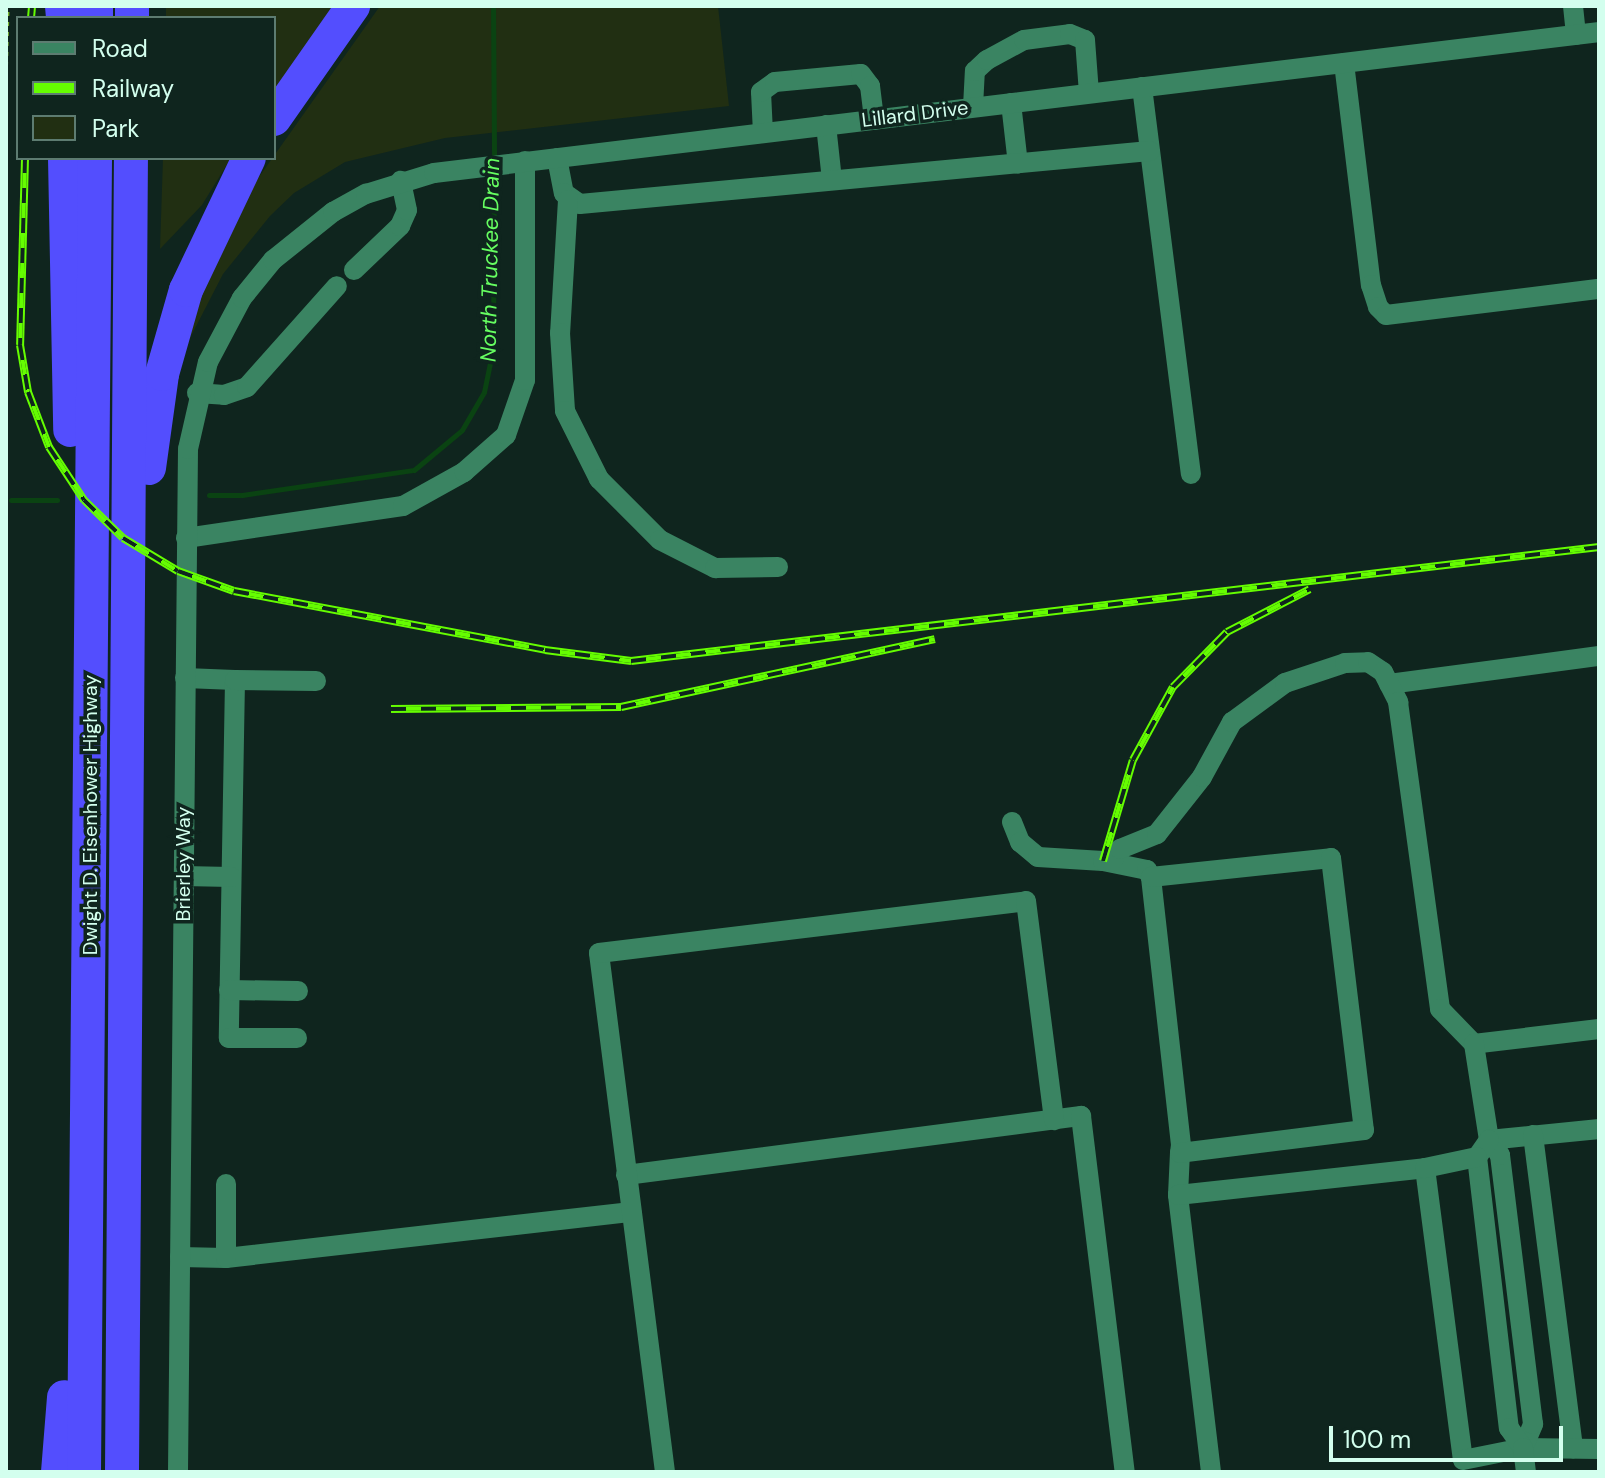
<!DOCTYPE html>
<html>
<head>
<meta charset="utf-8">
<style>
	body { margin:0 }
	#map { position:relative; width:1605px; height:1478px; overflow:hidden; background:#0f251e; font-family:"DM Sans",sans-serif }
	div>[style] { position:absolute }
	.green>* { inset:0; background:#212f12 }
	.stream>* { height:5px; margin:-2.5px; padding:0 2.5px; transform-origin:2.5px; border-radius:2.5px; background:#0a4312 }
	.path>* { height:3px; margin-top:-1.5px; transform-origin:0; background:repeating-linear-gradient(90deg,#7ab72f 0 4px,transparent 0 10px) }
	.minor>* { height:20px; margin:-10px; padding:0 10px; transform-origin:10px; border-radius:10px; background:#3a8462 }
	.highway>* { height:34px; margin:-17px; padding:0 17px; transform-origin:17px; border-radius:17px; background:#534efe }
	.rail>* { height:8px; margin-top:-4px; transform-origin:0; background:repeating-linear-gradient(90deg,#0f251e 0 15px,#65fd01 0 30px); box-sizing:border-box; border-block:2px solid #65fd01 }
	span { translate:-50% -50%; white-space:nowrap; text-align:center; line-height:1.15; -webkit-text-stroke:7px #0f251e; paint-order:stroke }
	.street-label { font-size:20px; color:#d3ffee }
	.water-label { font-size:22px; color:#66fe61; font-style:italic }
	.frame { position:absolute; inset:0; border:8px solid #d3ffee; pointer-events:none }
	.legend { position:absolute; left:16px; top:16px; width:260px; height:144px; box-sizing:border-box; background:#0f251e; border:2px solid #5d7c71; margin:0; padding:10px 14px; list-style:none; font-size:24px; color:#d3ffee }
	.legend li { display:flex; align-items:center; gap:16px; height:40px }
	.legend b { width:40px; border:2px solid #5d7c71 }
	.scale { position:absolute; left:1329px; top:1426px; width:234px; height:36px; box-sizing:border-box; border:4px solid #d3ffee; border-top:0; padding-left:10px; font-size:24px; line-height:28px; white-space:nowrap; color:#d3ffee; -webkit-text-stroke:6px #0f251e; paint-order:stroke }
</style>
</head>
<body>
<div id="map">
	<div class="green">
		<i style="clip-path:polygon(166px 6px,334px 6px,274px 92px,274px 18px,166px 18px)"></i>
		<i style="clip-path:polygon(380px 6px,718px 6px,729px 106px,445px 138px,345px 162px,294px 193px,270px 216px,223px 274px,189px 340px,202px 285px,232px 215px)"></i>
		<i style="clip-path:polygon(163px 158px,231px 158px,202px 205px,160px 249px)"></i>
	</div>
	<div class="stream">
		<i style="left:493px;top:6px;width:155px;rotate:89.6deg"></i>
		<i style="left:209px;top:495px;width:33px"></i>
		<i style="left:242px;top:495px;width:174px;rotate:-8.3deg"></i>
		<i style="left:414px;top:470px;width:62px;rotate:-39.8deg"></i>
		<i style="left:462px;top:430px;width:44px;rotate:-59.9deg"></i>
		<i style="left:484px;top:392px;width:45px;rotate:-78.4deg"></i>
		<i style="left:493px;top:348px;width:177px;rotate:-89.7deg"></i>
		<i style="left:11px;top:500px;width:46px"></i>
	</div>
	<div class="path">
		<i style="left:6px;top:85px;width:79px;rotate:-88.5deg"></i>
	</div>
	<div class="minor">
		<i style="left:1573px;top:6px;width:29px;rotate:84deg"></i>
		<i style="left:1344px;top:63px;width:224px;rotate:83.1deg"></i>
		<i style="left:1371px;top:285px;width:23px;rotate:72deg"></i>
		<i style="left:1378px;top:307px;width:11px;rotate:45deg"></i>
		<i style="left:1386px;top:315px;width:215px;rotate:-7deg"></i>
		<i style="left:1142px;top:87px;width:390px;rotate:82.8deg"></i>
		<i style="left:1011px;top:103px;width:61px;rotate:83.5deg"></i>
		<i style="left:973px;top:107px;width:36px;rotate:-87deg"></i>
		<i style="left:975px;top:71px;width:16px;rotate:-43deg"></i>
		<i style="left:987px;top:60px;width:42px;rotate:-28.4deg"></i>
		<i style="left:1024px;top:40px;width:46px;rotate:-7.4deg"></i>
		<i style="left:1070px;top:34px;width:16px;rotate:22deg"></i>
		<i style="left:1085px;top:40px;width:53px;rotate:85.7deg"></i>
		<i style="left:826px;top:125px;width:55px;rotate:83.8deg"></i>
		<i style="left:763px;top:133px;width:41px;rotate:-92.8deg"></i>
		<i style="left:761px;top:92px;width:17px;rotate:-36deg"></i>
		<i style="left:775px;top:82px;width:86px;rotate:-5.3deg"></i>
		<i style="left:861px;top:74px;width:15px;rotate:53deg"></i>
		<i style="left:870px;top:86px;width:34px;rotate:83deg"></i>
		<i style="left:557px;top:158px;width:36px;rotate:79deg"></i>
		<i style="left:564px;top:193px;width:19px;rotate:35deg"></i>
		<i style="left:580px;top:204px;width:572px;rotate:-5.31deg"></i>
		<i style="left:568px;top:200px;width:133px;rotate:93.4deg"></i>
		<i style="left:560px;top:333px;width:78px;rotate:86.3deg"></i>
		<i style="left:565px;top:411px;width:76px;rotate:63.4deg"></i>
		<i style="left:599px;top:479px;width:86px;rotate:45deg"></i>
		<i style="left:660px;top:540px;width:62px;rotate:27deg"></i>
		<i style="left:715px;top:568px;width:63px;rotate:-0.9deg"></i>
		<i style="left:354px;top:270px;width:64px;rotate:-43.7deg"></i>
		<i style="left:400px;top:226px;width:17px;rotate:-66deg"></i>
		<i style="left:407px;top:210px;width:30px;rotate:-102deg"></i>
		<i style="left:197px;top:393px;width:27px;rotate:4deg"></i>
		<i style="left:224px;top:395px;width:24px;rotate:-19deg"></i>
		<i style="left:247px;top:387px;width:135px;rotate:-48.3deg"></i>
		<i style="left:186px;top:538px;width:219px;rotate:-8.4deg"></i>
		<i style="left:403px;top:506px;width:70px;rotate:-29.1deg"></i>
		<i style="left:464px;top:472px;width:56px;rotate:-41.4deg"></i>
		<i style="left:506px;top:435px;width:58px;rotate:-70.9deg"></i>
		<i style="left:525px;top:380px;width:219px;rotate:-90deg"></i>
		<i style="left:185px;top:678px;width:50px;rotate:2.3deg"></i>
		<i style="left:235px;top:680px;width:358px;rotate:91deg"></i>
		<i style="left:229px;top:1038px;width:68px"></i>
		<i style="left:235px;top:680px;width:81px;rotate:0.7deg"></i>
		<i style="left:1389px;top:684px;width:212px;rotate:-7.6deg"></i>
		<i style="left:1012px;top:822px;width:22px;rotate:68deg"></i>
		<i style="left:1020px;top:842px;width:23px;rotate:40deg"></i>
		<i style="left:1038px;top:857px;width:65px;rotate:3.5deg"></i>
		<i style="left:1103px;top:861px;width:45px;rotate:11.6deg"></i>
		<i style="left:1147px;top:870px;width:8px;rotate:60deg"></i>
		<i style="left:1111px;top:862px;width:16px;rotate:-55deg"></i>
		<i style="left:1120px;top:849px;width:40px;rotate:-22deg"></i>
		<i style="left:1157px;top:834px;width:73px;rotate:-51.7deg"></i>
		<i style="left:1202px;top:777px;width:63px;rotate:-61.4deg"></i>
		<i style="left:1232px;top:722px;width:66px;rotate:-36.3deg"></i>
		<i style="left:1285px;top:683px;width:63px;rotate:-18.4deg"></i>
		<i style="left:1345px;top:663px;width:23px;rotate:-2deg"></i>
		<i style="left:1368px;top:662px;width:18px;rotate:34deg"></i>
		<i style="left:1383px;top:672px;width:34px;rotate:63deg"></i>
		<i style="left:1398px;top:702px;width:310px;rotate:82.2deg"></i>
		<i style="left:1440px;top:1009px;width:49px;rotate:45.8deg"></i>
		<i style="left:183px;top:876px;width:48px;rotate:1.2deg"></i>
		<i style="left:229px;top:990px;width:69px;rotate:0.8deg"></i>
		<i style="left:1599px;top:1029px;width:126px;rotate:173.2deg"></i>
		<i style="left:1474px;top:1044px;width:97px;rotate:81.1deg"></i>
		<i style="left:1489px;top:1140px;width:111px;rotate:-5.7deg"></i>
		<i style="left:1533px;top:1135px;width:316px;rotate:82.7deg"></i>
		<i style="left:1425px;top:1168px;width:294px;rotate:82.6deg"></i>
		<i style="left:1463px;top:1460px;width:61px;rotate:-11.3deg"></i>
		<i style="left:1523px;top:1448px;width:76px;rotate:0.8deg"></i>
		<i style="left:626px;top:1175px;width:459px;rotate:-7.4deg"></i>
		<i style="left:1081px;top:1116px;width:359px;rotate:83deg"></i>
		<i style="left:1178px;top:1195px;width:42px;rotate:-87.3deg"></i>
		<i style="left:1180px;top:1153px;width:8px;rotate:-83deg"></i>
		<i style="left:1181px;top:1145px;width:270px;rotate:-96.4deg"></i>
		<i style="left:1151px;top:877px;width:181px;rotate:-6deg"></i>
		<i style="left:1331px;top:858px;width:274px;rotate:83.1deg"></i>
		<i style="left:1364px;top:1130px;width:185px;rotate:172.9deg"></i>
		<i style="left:180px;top:1257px;width:46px;rotate:1.2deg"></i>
		<i style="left:226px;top:1258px;width:408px;rotate:-6.5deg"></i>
		<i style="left:226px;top:1258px;width:74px;rotate:-90deg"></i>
		<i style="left:1523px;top:1448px;width:26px;rotate:-67deg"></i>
		<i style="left:1533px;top:1424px;width:271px;rotate:-97deg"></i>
		<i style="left:1500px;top:1155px;width:19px;rotate:-126deg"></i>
		<i style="left:1489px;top:1140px;width:21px;rotate:125deg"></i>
		<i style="left:1477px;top:1157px;width:273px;rotate:83.3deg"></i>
		<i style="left:1509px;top:1428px;width:24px;rotate:55deg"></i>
		<i style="left:1523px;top:1448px;width:24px;rotate:83deg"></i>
		<i style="left:178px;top:1472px;width:1023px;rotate:-89.44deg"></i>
		<i style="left:188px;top:449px;width:89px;rotate:-77.1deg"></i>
		<i style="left:208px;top:362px;width:72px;rotate:-62deg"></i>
		<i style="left:242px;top:298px;width:49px;rotate:-50.8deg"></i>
		<i style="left:273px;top:260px;width:77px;rotate:-38.7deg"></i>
		<i style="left:333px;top:212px;width:38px;rotate:-29deg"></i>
		<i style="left:366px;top:194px;width:71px;rotate:-17.2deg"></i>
		<i style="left:434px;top:173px;width:1174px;rotate:-6.9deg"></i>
		<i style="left:665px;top:1472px;width:523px;rotate:-97.25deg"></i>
		<i style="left:599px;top:953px;width:430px;rotate:-6.9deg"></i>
		<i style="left:1026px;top:901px;width:221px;rotate:82.7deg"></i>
		<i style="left:1211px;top:1472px;width:279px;rotate:-96.8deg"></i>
		<i style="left:1178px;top:1195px;width:248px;rotate:-6.2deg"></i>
		<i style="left:1425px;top:1168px;width:53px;rotate:-11.9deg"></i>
	</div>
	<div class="highway">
		<i style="left:62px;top:6px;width:12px;rotate:85deg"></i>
		<i style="left:96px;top:18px;width:12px;rotate:-90deg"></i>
		<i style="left:132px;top:18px;width:12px;rotate:-90deg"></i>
		<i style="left:274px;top:119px;width:138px;rotate:-55deg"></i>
		<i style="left:65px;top:158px;width:272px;rotate:88.9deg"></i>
		<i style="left:149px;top:468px;width:95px;rotate:-82.1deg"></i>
		<i style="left:162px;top:374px;width:87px;rotate:-74.1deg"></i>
		<i style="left:186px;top:290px;width:146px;rotate:-64.5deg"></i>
		<i style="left:58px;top:1472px;width:75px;rotate:-85.4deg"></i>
		<i style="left:84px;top:1472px;width:1314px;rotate:-89.52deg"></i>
		<i style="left:122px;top:1472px;width:1314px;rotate:-89.61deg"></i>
	</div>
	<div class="rail">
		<i style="left:31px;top:18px;width:12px;rotate:-85deg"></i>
		<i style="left:25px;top:158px;width:187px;rotate:91.5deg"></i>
		<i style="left:20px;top:345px;width:48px;rotate:80.3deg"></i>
		<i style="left:28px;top:392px;width:59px;rotate:69.1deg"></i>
		<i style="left:49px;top:447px;width:64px;rotate:56.6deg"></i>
		<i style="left:84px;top:500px;width:54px;rotate:44.3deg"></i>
		<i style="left:123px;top:538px;width:64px;rotate:31deg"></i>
		<i style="left:178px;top:571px;width:59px;rotate:19.7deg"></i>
		<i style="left:234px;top:591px;width:317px;rotate:10.7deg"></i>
		<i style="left:545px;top:650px;width:87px;rotate:7.3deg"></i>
		<i style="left:631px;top:661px;width:975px;rotate:-6.72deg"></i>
		<i style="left:391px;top:709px;width:230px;rotate:-0.5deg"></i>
		<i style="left:621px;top:707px;width:321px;rotate:-12.2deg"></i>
		<i style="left:1103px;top:861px;width:105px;rotate:-73.5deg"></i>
		<i style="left:1133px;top:760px;width:83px;rotate:-61.3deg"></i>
		<i style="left:1173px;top:687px;width:77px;rotate:-45.5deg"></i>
		<i style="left:1227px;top:632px;width:93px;rotate:-27.4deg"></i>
	</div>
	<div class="street-label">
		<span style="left:915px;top:114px;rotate:-7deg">Lillard Drive</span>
		<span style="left:90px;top:815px;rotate:-90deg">Dwight D. Eisenhower Highway</span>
		<span style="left:183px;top:864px;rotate:-90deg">Brierley Way</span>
	</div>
	<div class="water-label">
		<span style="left:490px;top:260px;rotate:-89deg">North Truckee Drain</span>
	</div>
	<div class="frame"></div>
	<ul class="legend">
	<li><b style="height:10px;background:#3a8462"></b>Road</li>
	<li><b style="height:10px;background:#65fd01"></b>Railway</li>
	<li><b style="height:22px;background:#212f12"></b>Park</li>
	</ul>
	<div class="scale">100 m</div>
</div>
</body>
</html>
